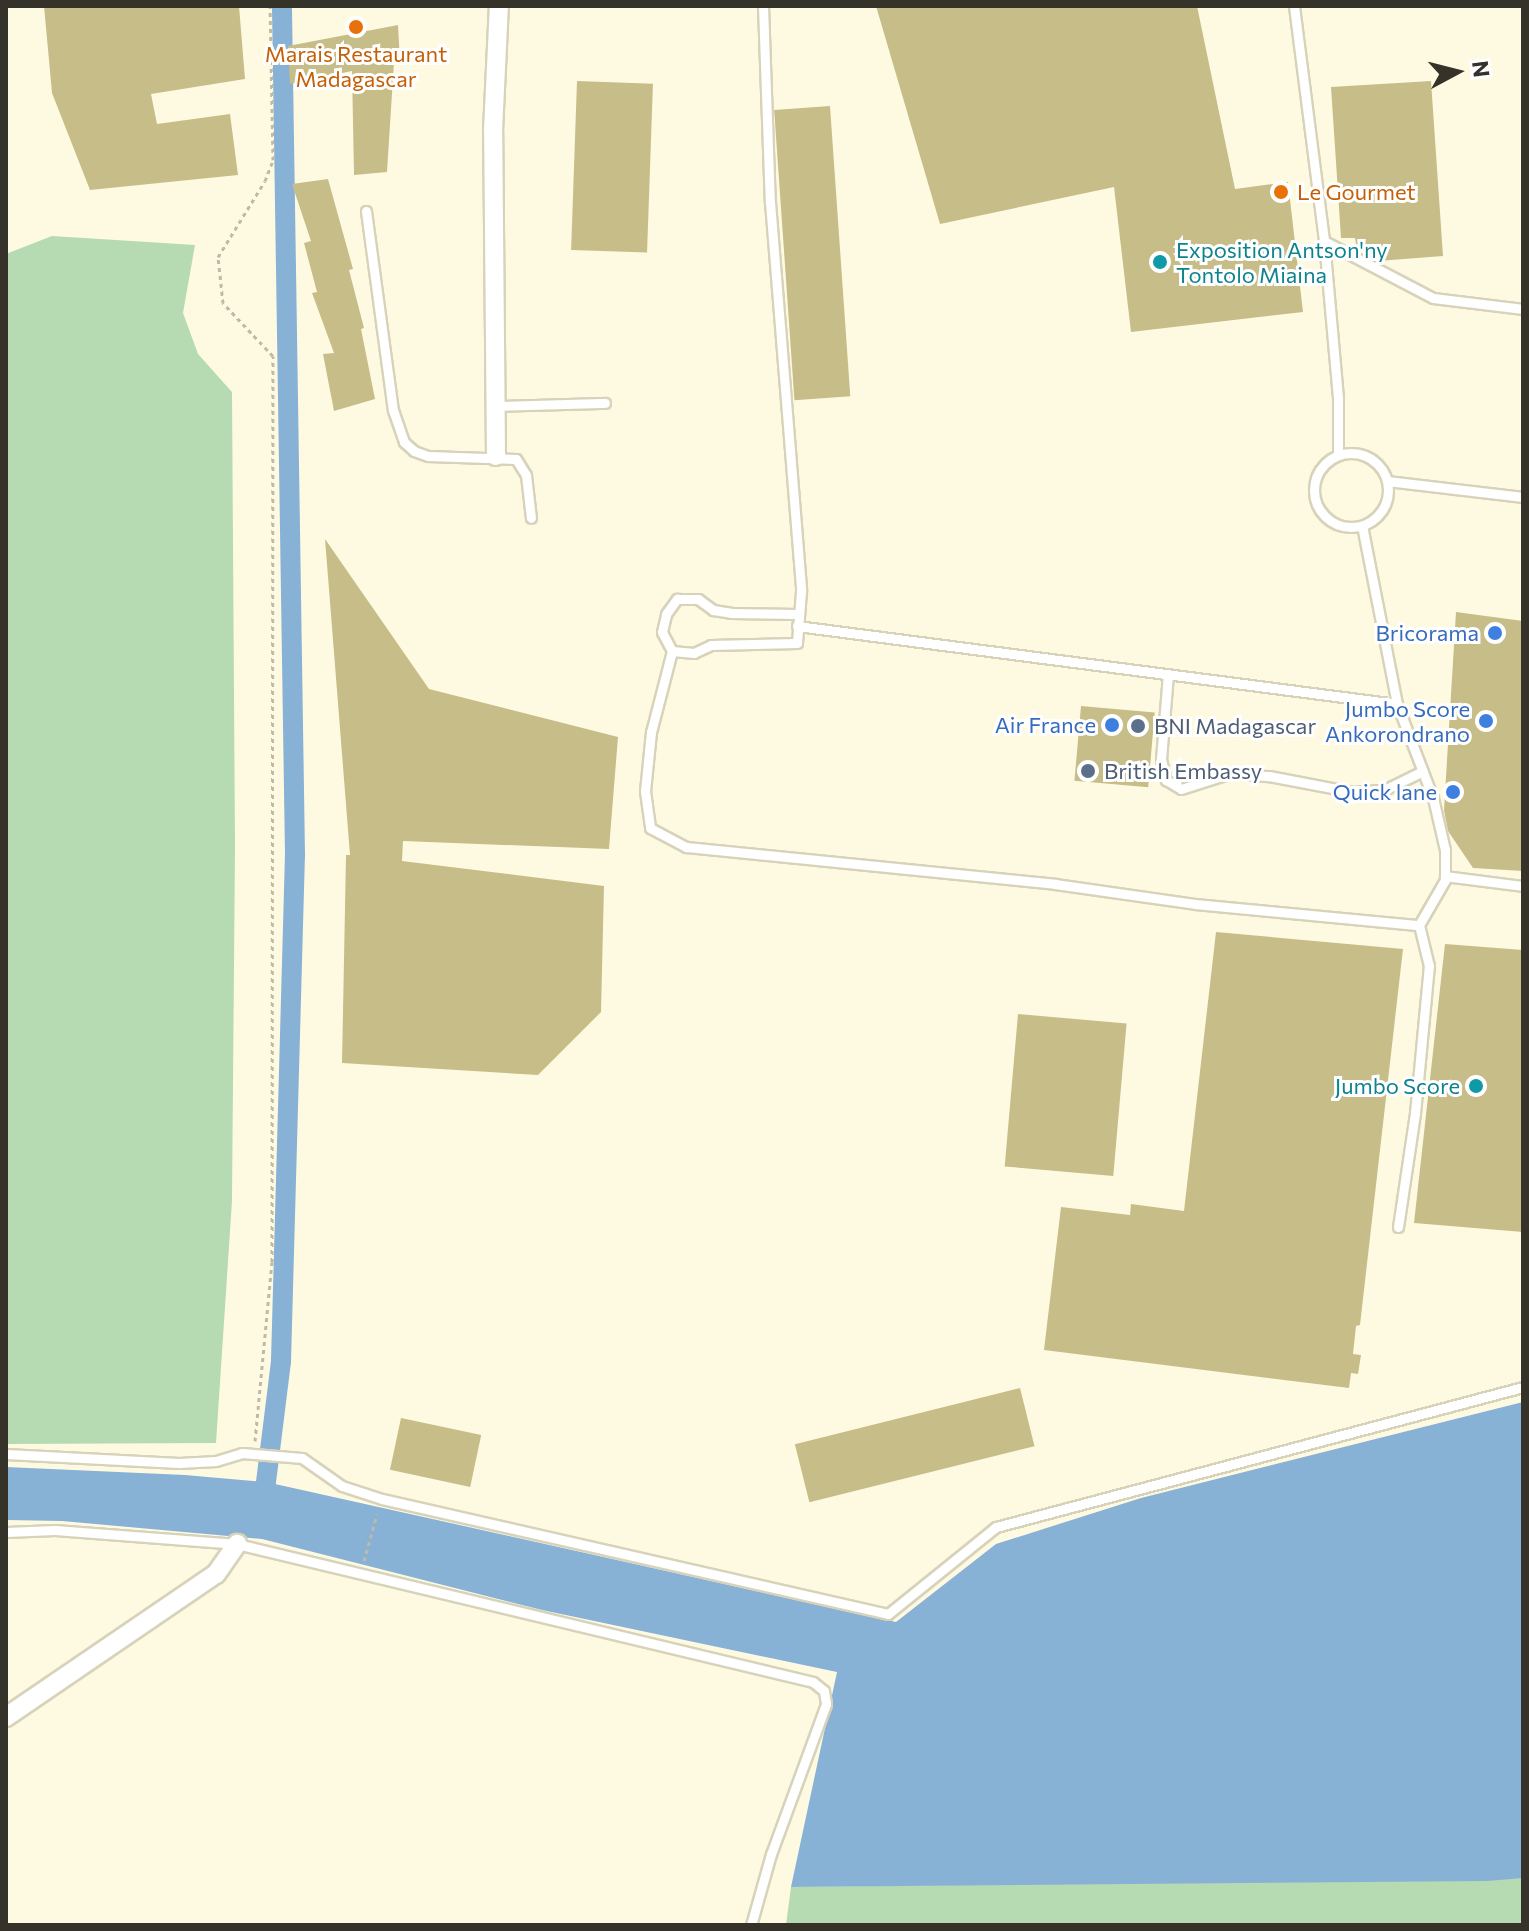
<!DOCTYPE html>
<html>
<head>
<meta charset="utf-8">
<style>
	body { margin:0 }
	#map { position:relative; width:1529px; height:1931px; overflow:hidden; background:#fefae2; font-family:Commissioner,sans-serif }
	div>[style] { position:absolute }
	.green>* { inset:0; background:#b6dab2 }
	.water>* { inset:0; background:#88b1d6 }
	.canal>* { height:20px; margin:-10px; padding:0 10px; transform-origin:10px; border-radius:10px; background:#88b1d6 }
	.building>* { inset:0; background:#c7bd89; transform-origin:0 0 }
	.path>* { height:3px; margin-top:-1.5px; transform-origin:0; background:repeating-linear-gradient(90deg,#bebaa7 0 4px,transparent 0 8px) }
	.roads { filter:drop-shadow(2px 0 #d7d3bb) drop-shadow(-2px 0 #d7d3bb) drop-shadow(0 2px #d7d3bb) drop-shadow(0 -2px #d7d3bb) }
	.lane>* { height:9px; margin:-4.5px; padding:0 4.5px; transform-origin:4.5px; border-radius:4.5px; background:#fff }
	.lane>.ring { margin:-4.5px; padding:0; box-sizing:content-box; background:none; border:9px solid #fff; border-radius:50% }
	.street>* { height:18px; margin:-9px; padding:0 9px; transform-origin:9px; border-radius:9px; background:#fff }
	.dots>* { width:22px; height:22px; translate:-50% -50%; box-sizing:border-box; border:4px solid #fff; border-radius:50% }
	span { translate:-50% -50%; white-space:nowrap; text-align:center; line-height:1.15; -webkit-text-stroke:6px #fff; paint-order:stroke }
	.food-label { font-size:22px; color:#c56008 }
	.left { translate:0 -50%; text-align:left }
	.culture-label { font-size:22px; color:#0d838f }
	.right { translate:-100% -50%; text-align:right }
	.shop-label { font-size:22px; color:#366cbe }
	.service-label { font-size:22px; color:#4e5e75 }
	.frame { position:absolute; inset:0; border:8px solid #343229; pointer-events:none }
	.north { position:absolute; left:1417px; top:32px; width:80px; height:80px; -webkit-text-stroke:6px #fff; paint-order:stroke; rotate:83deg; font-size:22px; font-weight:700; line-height:32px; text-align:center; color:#343229 }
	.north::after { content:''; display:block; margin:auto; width:28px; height:36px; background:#343229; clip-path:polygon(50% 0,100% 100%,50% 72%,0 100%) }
</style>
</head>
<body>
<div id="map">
	<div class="green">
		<i style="clip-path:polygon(52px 236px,195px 245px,183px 313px,198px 354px,232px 392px,235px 847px,232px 1201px,216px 1443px,6px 1444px,6px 254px)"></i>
		<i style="clip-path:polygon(1523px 1878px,1523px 1925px,786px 1925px,791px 1887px)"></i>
	</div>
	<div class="water">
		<i style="clip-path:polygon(1523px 1402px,1523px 1878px,1487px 1881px,791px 1887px,837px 1672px,542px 1610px,262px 1539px,62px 1521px,6px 1520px,6px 1467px,185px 1475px,266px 1482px,896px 1622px,996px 1544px,1141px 1498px)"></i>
	</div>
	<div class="canal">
		<i style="left:266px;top:1482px;width:122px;rotate:-82.9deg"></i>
		<i style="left:281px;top:1361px;width:506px;rotate:-88.42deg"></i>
		<i style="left:295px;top:855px;width:849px;rotate:-90.88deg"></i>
	</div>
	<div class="building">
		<i style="clip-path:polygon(44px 6px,239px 6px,245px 79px,151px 94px,157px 124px,230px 114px,238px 175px,90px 190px,52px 93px)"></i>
		<i style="clip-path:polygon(876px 6px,1197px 6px,1235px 189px,1288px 182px,1303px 312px,1131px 332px,1114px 187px,940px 224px)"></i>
		<i style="clip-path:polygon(398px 25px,400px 61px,394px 62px,387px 172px,354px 175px,352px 71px,290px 84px,288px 46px)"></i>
		<i style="left:577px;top:81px;width:76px;height:169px;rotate:2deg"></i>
		<i style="clip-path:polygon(1431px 81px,1443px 256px,1378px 261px,1376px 249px,1357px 250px,1355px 238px,1341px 238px,1331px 87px)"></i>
		<i style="left:830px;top:106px;width:291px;height:56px;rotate:86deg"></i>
		<i style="clip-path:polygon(328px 179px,353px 269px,349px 270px,364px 328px,361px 329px,375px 399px,334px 411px,323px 354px,334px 353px,312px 293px,317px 292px,304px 243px,311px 241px,292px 184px)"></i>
		<i style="clip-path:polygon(325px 539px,429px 689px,618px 737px,609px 849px,403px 841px,402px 861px,604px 886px,601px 1012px,538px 1075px,342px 1063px,346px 855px,350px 855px)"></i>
		<i style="clip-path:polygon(1456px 612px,1523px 621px,1523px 871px,1473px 868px,1448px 831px,1444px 810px)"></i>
		<i style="left:1081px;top:706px;width:74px;height:75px;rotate:5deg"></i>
		<i style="clip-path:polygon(1216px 932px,1403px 949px,1360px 1325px,1356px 1326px,1353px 1354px,1361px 1355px,1358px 1374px,1351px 1373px,1349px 1388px,1044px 1350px,1061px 1207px,1130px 1215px,1131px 1204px,1184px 1211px)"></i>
		<i style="clip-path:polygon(1445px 944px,1523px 950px,1523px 1232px,1414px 1223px)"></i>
		<i style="left:1018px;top:1014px;width:109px;height:153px;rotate:5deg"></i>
		<i style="left:1020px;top:1388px;width:60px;height:232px;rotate:76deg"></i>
		<i style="left:401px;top:1418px;width:82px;height:53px;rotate:12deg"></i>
	</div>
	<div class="path">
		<i style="left:255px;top:1441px;width:180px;rotate:-84.6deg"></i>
		<i style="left:272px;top:1262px;width:906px;rotate:-89.94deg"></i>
		<i style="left:273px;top:356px;width:73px;rotate:-133.3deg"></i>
		<i style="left:223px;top:303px;width:46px;rotate:-96.2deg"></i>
		<i style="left:218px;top:257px;width:89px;rotate:-58.3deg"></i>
		<i style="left:265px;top:181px;width:22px;rotate:-69deg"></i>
		<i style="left:273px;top:160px;width:154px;rotate:-91.1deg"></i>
		<i style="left:364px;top:1561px;width:49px;rotate:-74.5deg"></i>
	</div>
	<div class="roads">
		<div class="lane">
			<i style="left:763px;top:6px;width:196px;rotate:88deg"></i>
			<i style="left:770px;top:202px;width:390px;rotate:85.4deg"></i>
			<i style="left:801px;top:591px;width:52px;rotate:94.4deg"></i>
			<i style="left:797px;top:643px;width:86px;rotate:178.7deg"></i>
			<i style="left:711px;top:645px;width:19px;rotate:155deg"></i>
			<i style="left:694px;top:653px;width:22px;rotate:-175deg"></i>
			<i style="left:672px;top:651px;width:21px;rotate:-118deg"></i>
			<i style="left:662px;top:632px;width:18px;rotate:-77deg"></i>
			<i style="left:666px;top:614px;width:19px;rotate:-54deg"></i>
			<i style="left:677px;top:599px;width:21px"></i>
			<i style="left:698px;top:599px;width:19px;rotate:36deg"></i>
			<i style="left:713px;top:610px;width:18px;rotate:9deg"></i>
			<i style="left:731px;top:613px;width:66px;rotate:0.9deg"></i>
			<i style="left:1294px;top:6px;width:237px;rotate:82.7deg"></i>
			<i style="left:1324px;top:241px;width:158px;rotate:84.9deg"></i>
			<i style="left:1338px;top:398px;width:57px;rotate:90deg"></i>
			<i style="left:366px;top:211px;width:201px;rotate:82.3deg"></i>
			<i style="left:393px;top:410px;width:34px;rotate:71deg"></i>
			<i style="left:404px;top:442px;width:13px;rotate:42deg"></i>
			<i style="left:414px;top:451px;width:15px;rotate:20deg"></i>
			<i style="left:428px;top:456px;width:88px;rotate:2deg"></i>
			<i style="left:516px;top:459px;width:19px;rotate:58deg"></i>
			<i style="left:526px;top:475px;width:43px;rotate:83.4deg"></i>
			<i style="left:1324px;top:241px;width:123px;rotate:27.6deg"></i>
			<i style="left:1433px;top:298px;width:91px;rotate:7deg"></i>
			<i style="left:496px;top:406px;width:109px;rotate:-1.6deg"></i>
			<i class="ring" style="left:1314px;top:453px;width:65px;height:65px"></i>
			<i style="left:1387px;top:481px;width:137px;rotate:6.7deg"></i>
			<i style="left:797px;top:626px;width:605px;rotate:7.41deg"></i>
			<i style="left:672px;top:651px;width:84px;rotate:104.5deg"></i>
			<i style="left:651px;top:732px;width:59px;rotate:95.8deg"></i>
			<i style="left:645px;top:791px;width:37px;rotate:82deg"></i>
			<i style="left:650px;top:828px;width:41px;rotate:27.8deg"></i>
			<i style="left:686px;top:847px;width:371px;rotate:5.7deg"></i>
			<i style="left:1055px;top:884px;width:141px;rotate:8.1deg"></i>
			<i style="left:1195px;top:904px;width:225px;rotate:5.4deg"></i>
			<i style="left:1419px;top:925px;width:52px;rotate:-60deg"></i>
			<i style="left:1445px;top:880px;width:30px;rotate:-90deg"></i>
			<i style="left:1445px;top:850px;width:53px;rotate:-103deg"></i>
			<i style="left:1433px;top:798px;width:101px;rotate:-111deg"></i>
			<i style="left:1397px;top:704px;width:181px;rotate:-101.1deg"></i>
			<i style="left:1168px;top:674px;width:85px;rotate:94.7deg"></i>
			<i style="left:1161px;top:759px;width:22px;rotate:77deg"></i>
			<i style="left:1166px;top:780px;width:17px;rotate:31deg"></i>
			<i style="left:1181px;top:789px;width:52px;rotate:-17.7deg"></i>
			<i style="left:1231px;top:773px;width:38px;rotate:5deg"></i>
			<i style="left:1269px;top:776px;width:86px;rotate:10.8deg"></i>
			<i style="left:1353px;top:792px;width:31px;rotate:-4deg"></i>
			<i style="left:1384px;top:790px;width:43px;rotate:-26deg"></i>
			<i style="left:1445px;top:876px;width:79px;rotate:7.3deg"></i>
			<i style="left:1398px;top:1227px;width:115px;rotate:-81.5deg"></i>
			<i style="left:1415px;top:1113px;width:148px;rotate:-84.6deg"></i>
			<i style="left:1429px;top:966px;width:42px;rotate:-103.7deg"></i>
			<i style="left:6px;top:1454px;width:173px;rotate:3deg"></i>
			<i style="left:179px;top:1463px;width:37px;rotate:-3deg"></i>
			<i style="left:216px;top:1461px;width:27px;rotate:-17deg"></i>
			<i style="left:242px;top:1453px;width:60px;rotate:4.8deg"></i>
			<i style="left:302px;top:1458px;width:49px;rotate:35deg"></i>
			<i style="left:342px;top:1486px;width:42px;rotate:18deg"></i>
			<i style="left:382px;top:1499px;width:519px;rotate:12.8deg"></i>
			<i style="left:888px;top:1614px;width:139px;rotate:-38.9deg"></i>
			<i style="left:996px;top:1527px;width:545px;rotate:-14.88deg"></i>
			<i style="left:6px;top:1532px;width:49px;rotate:-2.3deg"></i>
			<i style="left:55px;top:1530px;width:183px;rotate:4.4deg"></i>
			<i style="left:237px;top:1544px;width:592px;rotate:13.47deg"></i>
			<i style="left:813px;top:1682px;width:14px;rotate:39deg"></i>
			<i style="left:824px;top:1691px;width:13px;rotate:81deg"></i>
			<i style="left:826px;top:1704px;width:160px;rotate:110.1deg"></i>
			<i style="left:771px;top:1854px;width:74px;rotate:105.7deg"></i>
		</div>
		<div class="street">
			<i style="left:496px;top:456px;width:325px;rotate:-90.5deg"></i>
			<i style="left:493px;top:131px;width:125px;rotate:-87.3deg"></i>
			<i style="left:6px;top:1717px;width:254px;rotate:-34.3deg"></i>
			<i style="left:216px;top:1574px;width:37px;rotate:-55deg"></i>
		</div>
	</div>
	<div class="dots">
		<i style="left:356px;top:27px;background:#e8710a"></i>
		<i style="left:1281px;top:192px;background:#e8710a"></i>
		<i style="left:1160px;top:262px;background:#0f9aa8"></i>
		<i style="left:1495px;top:633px;background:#3f7fe0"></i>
		<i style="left:1486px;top:721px;background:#3f7fe0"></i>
		<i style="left:1112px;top:725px;background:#3f7fe0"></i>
		<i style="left:1138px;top:726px;background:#5c6f8a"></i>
		<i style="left:1088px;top:771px;background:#5c6f8a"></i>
		<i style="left:1453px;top:792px;background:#3f7fe0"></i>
		<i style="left:1476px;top:1086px;background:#0f9aa8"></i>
	</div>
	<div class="food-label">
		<span style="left:356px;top:66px">Marais Restaurant<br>Madagascar</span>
		<span class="left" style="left:1297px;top:192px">Le Gourmet</span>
	</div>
	<div class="culture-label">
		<span class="left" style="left:1176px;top:262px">Exposition Antson'ny<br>Tontolo Miaina</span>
		<span class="right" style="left:1460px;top:1086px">Jumbo Score</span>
	</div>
	<div class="shop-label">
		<span class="right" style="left:1479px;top:633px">Bricorama</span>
		<span class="right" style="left:1470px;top:721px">Jumbo Score<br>Ankorondrano</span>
		<span class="right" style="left:1096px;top:725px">Air France</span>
		<span class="right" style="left:1437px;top:792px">Quick lane</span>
	</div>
	<div class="service-label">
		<span class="left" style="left:1154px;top:726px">BNI Madagascar</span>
		<span class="left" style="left:1104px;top:771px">British Embassy</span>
	</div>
	<div class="frame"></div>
	<div class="north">N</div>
</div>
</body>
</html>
